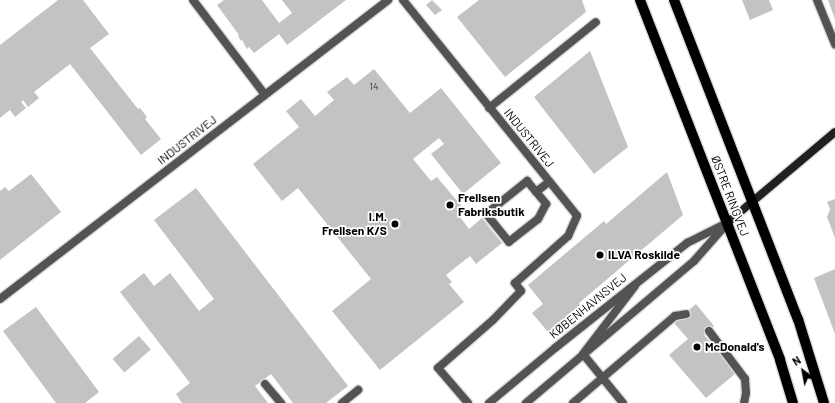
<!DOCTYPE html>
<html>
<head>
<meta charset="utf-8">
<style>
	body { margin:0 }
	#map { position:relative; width:835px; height:403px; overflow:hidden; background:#fff; font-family:Barlow,sans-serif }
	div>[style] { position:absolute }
	.building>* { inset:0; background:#c3c3c3; transform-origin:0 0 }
	.roads { filter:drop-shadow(1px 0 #dbdbdb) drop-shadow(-1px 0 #dbdbdb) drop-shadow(0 1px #dbdbdb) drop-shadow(0 -1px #dbdbdb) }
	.service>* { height:8px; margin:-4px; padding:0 4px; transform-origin:4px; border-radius:4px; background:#535353 }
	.minor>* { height:8px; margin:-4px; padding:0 4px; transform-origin:4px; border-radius:4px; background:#535353 }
	.tertiary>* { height:8px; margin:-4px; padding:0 4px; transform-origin:4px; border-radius:4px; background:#535353 }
	.secondary>* { height:8px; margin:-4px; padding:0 4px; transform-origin:4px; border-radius:4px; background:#202020 }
	.primary>* { height:10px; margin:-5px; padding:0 5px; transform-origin:5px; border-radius:5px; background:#000 }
	.dots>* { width:11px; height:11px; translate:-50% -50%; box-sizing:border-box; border:2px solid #fff; border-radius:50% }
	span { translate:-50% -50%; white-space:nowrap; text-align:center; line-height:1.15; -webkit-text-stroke:3.5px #fff; paint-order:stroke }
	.number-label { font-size:10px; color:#313131 }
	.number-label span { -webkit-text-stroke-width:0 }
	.street-label { font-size:12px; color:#000 }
	.poi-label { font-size:12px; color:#000; font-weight:700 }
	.left { translate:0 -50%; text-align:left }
	.right { translate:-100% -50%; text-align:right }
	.north { position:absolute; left:783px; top:351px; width:40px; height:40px; -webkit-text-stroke:3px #fff; paint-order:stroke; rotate:328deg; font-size:11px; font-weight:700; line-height:16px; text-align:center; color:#000 }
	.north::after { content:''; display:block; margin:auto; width:14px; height:18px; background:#000; clip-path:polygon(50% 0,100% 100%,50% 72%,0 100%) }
</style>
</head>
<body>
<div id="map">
	<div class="building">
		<i style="clip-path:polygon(58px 0,83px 0,109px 34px,90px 48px,138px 109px,140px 108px,147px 117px,145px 119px,161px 139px,141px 155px,70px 64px,34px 92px,39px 98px,28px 107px,23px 100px,21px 102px,26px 108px,15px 117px,10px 110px,0 118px,0 45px)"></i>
		<i style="clip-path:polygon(224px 0,262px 0,279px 23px,292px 13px,282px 0,346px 0,287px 45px,279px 34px,254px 53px,249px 47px,247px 49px,243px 42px,243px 40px,241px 41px,238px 36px,239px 35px,217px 5px)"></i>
		<i style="clip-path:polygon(432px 0,442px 10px,435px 15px,426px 5px)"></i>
		<i style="clip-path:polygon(479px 0,582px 0,586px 12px,505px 77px,457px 17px)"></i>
		<i style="clip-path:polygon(742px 0,769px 0,773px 10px,750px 20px)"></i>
		<i style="clip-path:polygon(828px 0,835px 0,835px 19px)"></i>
		<i style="clip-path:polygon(590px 51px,628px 147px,594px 174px,534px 97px)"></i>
		<i style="clip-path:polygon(374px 69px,410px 113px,441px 88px,501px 163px,463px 194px,431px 154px,444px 144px,439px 138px,413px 159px,431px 181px,437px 177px,463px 208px,457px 213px,469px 229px,482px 218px,502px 243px,476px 264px,470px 256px,446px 275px,452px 282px,449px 284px,464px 302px,380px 370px,332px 311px,371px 279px,298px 188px,282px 201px,253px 164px,299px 127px,286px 111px,301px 99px,315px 116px,334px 100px,327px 92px,347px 77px,354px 85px)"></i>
		<i style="clip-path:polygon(667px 172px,683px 215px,579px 303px,580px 305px,548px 332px,532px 313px,543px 304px,528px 285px,604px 221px,606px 224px)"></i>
		<i style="clip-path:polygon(31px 174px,61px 212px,0 260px,0 191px,5px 187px,9px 191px)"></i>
		<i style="clip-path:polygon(196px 188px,348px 386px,326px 403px,293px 403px,271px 374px,255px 386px,268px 403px,182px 403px,176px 394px,190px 383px,120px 292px,144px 273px,154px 286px,170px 273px,199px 311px,214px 299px,154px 220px)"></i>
		<i style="clip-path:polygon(835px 199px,835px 238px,827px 217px,830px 209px,827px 202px)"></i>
		<i style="clip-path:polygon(835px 269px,835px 334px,814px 278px)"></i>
		<i style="clip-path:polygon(696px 304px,714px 326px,704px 335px,736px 373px,706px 398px,669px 355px,688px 339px,674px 323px)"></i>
		<i style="clip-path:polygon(36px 307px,99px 392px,85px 403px,56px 403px,3px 331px)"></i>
		<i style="left:139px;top:336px;width:18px;height:35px;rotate:49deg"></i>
	</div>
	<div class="roads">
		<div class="service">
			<i style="left:193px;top:0;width:119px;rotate:52.8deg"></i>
			<i style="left:403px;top:0;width:277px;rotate:51.1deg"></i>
			<i style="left:577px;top:216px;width:22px;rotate:114deg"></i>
			<i style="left:568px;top:236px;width:71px;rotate:138.4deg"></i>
			<i style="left:515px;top:283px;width:10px;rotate:53deg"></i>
			<i style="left:521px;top:291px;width:40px;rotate:134deg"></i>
			<i style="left:493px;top:320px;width:73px;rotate:138.9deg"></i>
			<i style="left:438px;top:368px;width:46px;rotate:49.4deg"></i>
			<i style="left:817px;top:0;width:48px;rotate:67.8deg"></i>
			<i style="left:489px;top:108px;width:137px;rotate:-38.8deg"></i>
			<i style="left:527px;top:181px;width:30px;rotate:50deg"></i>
			<i style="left:546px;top:204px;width:17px;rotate:118deg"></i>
			<i style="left:538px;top:219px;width:37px;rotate:142deg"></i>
			<i style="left:509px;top:242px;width:36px;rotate:-129deg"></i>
			<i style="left:486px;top:214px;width:53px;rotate:-38.8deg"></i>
			<i style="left:536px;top:192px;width:16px;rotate:-38deg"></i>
			<i style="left:709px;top:331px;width:60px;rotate:53.1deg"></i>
			<i style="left:745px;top:379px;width:14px;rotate:86deg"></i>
			<i style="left:746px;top:393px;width:10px;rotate:101deg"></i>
			<i style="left:265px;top:384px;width:25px;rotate:50deg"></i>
			<i style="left:342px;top:403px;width:21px;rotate:-39deg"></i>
			<i style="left:573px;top:403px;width:134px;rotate:-40.5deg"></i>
			<i style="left:675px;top:316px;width:11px;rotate:-10deg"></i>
			<i style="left:623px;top:403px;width:63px;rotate:-129.2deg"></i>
			<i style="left:583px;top:354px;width:86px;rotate:-52.6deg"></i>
		</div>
		<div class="minor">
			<i style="left:0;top:299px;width:490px;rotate:-37.6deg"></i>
		</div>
		<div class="tertiary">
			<i style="left:489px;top:403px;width:86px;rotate:-39.8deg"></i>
			<i style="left:555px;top:348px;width:169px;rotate:-38.5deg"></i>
			<i style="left:687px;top:243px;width:45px;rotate:-26.6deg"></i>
			<i style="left:526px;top:403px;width:220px;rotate:-40.2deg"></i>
			<i style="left:694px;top:261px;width:45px;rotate:-48.6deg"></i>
		</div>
		<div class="secondary">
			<i style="left:727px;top:223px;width:141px;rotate:-40.1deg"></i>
		</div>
		<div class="primary">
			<i style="left:640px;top:0;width:386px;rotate:68.7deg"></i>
			<i style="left:780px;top:360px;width:45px;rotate:73.2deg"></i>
			<i style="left:674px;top:0;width:342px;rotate:68.8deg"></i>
			<i style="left:798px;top:319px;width:88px;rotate:72.8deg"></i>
		</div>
	</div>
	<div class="dots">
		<i style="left:450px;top:205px;background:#000"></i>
		<i style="left:395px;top:224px;background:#000"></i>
		<i style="left:600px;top:255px;background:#000"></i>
		<i style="left:697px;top:347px;background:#000"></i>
	</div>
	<div class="number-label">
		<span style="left:374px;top:87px">14</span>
	</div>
	<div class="street-label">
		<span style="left:529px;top:138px;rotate:51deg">INDUSTRIVEJ</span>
		<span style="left:187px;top:140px;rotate:-38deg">INDUSTRIVEJ</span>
		<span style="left:730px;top:196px;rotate:69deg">ØSTRE RINGVEJ</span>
		<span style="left:588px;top:306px;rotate:-39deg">KØBENHAVNSVEJ</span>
	</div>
	<div class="poi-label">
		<span class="left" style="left:458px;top:205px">Frellsen<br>Fabriksbutik</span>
		<span class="right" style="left:387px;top:224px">I.M.<br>Frellsen K/S</span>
		<span class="left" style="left:608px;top:255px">ILVA Roskilde</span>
		<span class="left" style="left:705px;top:347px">McDonald's</span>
	</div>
	<div class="north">N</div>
</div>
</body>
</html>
